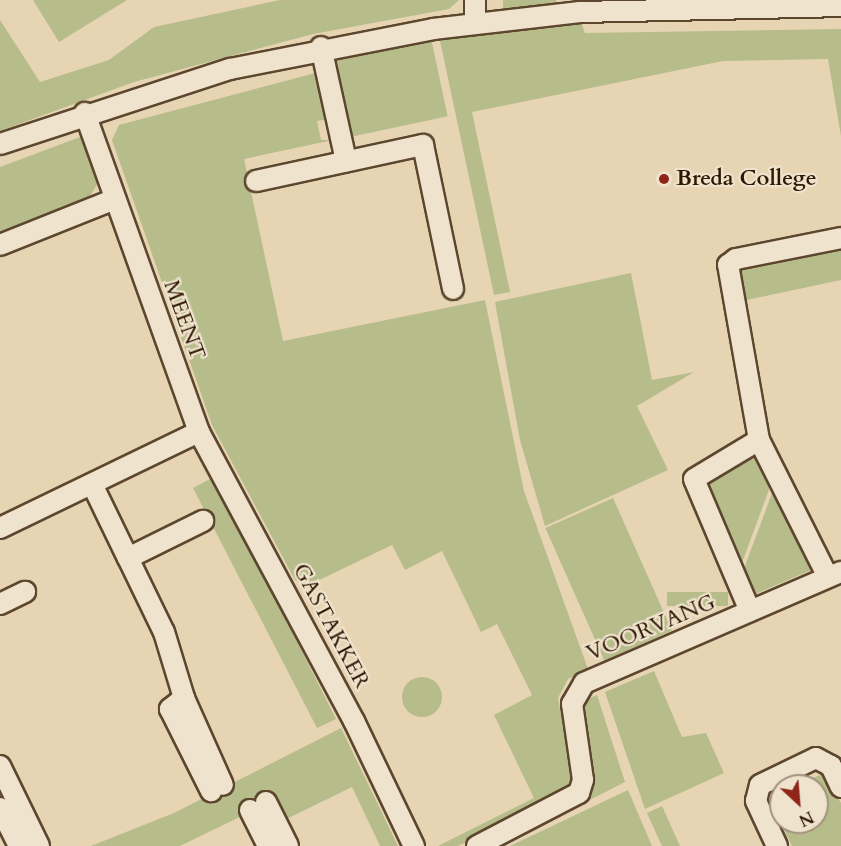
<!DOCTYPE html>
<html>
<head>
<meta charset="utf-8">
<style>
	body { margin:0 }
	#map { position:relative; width:841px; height:846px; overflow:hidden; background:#e6d4b3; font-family:Cardo,serif }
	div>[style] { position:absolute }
	.green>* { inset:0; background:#b7bc8b; transform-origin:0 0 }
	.round { border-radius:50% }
	.roads { filter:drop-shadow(2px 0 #5d462e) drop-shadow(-2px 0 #5d462e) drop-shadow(0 2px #5d462e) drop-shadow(0 -2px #5d462e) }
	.minor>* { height:20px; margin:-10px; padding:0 10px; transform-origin:10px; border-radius:10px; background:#efe3ce }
	.dots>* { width:16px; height:16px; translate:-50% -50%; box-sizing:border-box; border:3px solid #efe3ce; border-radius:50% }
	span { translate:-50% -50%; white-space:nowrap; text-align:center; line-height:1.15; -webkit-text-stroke:4.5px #efe3ce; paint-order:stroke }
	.poi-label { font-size:22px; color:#2f1702; font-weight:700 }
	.left { translate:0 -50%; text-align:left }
	.street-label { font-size:22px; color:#2f1702 }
	.north { position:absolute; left:769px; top:774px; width:60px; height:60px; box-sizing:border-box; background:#efe3ce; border:2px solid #a2917c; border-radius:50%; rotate:154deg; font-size:16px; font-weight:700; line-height:24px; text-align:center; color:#2f1702 }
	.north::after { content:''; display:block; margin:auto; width:21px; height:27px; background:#8f2418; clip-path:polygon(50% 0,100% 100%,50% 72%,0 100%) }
</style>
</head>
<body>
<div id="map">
	<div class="green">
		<i style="clip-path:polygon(33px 0,127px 0,59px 42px)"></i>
		<i style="clip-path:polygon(280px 0,459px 0,449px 9px,313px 34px,134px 82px,0 131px,0 20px,40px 82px,109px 60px,154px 27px)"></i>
		<i style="clip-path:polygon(503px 0,556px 0,556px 4px,503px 10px)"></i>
		<i style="clip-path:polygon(581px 22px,585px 33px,841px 29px,841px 136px,828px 59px,723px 61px,472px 112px,510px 292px,494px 295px,439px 36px)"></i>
		<i style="left:431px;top:38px;width:80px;height:97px;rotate:78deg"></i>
		<i style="clip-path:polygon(319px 72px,329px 119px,317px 121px,321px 140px,333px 140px,244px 159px,283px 341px,485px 300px,524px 491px,588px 669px,568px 679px,558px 698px,560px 709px,566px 708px,576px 778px,568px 794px,458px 846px,438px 846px,534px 798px,494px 715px,532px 695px,497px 624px,481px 632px,442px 551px,405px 570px,392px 545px,309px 585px,295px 580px,212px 425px,112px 140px,119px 125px)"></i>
		<i style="clip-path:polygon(83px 136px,98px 183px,90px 196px,0 232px,0 167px)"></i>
		<i style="clip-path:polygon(841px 244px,841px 280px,737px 302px,738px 267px)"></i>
		<i style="clip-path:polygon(631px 273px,652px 380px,694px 372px,637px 406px,668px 470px,545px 526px,520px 440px,495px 302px)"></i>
		<i style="clip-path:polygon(747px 456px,758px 457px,773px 479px,740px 568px,705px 483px)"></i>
		<i style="clip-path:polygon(210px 479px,278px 604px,336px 719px,317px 728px,193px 488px)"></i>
		<i style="clip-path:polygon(775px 485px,816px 568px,755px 594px,742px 574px)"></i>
		<i style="left:613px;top:498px;width:145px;height:74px;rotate:66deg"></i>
		<i style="left:728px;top:592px;width:14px;height:61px;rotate:90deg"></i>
		<i style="clip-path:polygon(654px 671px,682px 737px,706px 733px,724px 773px,645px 809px,605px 692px)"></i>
		<i class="round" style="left:402px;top:677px;width:40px;height:40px"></i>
		<i style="clip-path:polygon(597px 695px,625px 782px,578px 806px,583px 801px,581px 702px)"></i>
		<i style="clip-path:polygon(341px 728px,398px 846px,380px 846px,352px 787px,272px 826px,262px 806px,180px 846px,91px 846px,174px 813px)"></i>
		<i style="clip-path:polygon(823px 774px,841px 803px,841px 846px,792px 846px,768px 797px,781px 791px,781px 822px,817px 822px,817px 786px,791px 786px)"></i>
		<i style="clip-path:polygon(628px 790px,652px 846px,510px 846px)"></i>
		<i style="clip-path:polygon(662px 806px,680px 846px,662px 846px,647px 813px)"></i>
	</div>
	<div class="roads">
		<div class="minor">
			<i style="left:475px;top:23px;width:23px;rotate:-90deg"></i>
			<i style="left:321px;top:47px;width:117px;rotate:77.6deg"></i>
			<i style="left:0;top:144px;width:242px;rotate:-18.1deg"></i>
			<i style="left:230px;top:69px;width:207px;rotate:-11.1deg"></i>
			<i style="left:433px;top:29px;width:148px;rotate:-6.6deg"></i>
			<i style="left:580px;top:12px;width:261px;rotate:-1.3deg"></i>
			<i style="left:256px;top:181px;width:171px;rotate:-12.2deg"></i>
			<i style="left:423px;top:145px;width:147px;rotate:78.2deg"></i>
			<i style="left:0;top:245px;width:124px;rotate:-21.8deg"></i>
			<i style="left:199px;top:432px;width:328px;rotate:61.8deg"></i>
			<i style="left:354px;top:721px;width:139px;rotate:64.4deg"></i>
			<i style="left:759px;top:440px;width:178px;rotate:-100deg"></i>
			<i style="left:728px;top:265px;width:10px;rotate:-37deg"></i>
			<i style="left:736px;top:259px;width:107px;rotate:-11.3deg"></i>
			<i style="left:92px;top:484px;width:82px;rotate:64.1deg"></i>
			<i style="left:128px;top:558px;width:84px;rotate:-26.3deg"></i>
			<i style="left:0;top:528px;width:221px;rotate:-25.8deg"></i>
			<i style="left:199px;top:432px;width:339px;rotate:-109.7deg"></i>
			<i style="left:128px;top:558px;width:82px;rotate:64.1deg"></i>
			<i style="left:164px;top:632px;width:69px;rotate:73.1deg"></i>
			<i style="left:184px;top:698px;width:95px;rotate:65.9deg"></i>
			<i style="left:0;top:604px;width:28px;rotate:-26deg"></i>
			<i style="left:750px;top:611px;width:143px;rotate:-113deg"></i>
			<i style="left:694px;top:479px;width:76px;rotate:-31deg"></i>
			<i style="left:759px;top:440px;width:153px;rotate:63.3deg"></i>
			<i style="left:184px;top:698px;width:18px;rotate:142deg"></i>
			<i style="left:170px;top:709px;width:92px;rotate:63.4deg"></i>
			<i style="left:0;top:766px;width:89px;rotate:64deg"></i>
			<i style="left:266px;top:802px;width:49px;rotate:63.4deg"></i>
			<i style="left:0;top:808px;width:42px;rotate:63.4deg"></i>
			<i style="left:250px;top:810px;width:40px;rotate:63.4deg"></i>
			<i style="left:477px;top:846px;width:115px;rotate:-27.5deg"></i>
			<i style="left:579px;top:793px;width:14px;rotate:-73deg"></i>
			<i style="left:583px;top:780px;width:77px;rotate:-98.2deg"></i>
			<i style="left:572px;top:704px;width:24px;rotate:-60deg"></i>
			<i style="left:584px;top:683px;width:280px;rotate:-23.4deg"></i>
			<i style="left:777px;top:846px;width:50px;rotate:-115deg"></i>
			<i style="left:756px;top:801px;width:16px;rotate:-76deg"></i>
			<i style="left:760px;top:785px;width:62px;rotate:-25.7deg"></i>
			<i style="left:816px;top:758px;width:17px;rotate:28deg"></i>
			<i style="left:831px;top:766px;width:23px;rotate:65deg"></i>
		</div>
	</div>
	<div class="dots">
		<i style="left:664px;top:179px;background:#8f2418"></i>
	</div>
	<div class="poi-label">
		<span class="left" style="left:676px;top:179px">Breda College</span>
	</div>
	<div class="street-label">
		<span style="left:184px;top:320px;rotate:70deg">MEENT</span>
		<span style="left:331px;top:626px;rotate:62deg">GASTAKKER</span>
		<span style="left:651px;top:628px;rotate:-23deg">VOORVANG</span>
	</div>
	<div class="north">N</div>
</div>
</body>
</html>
